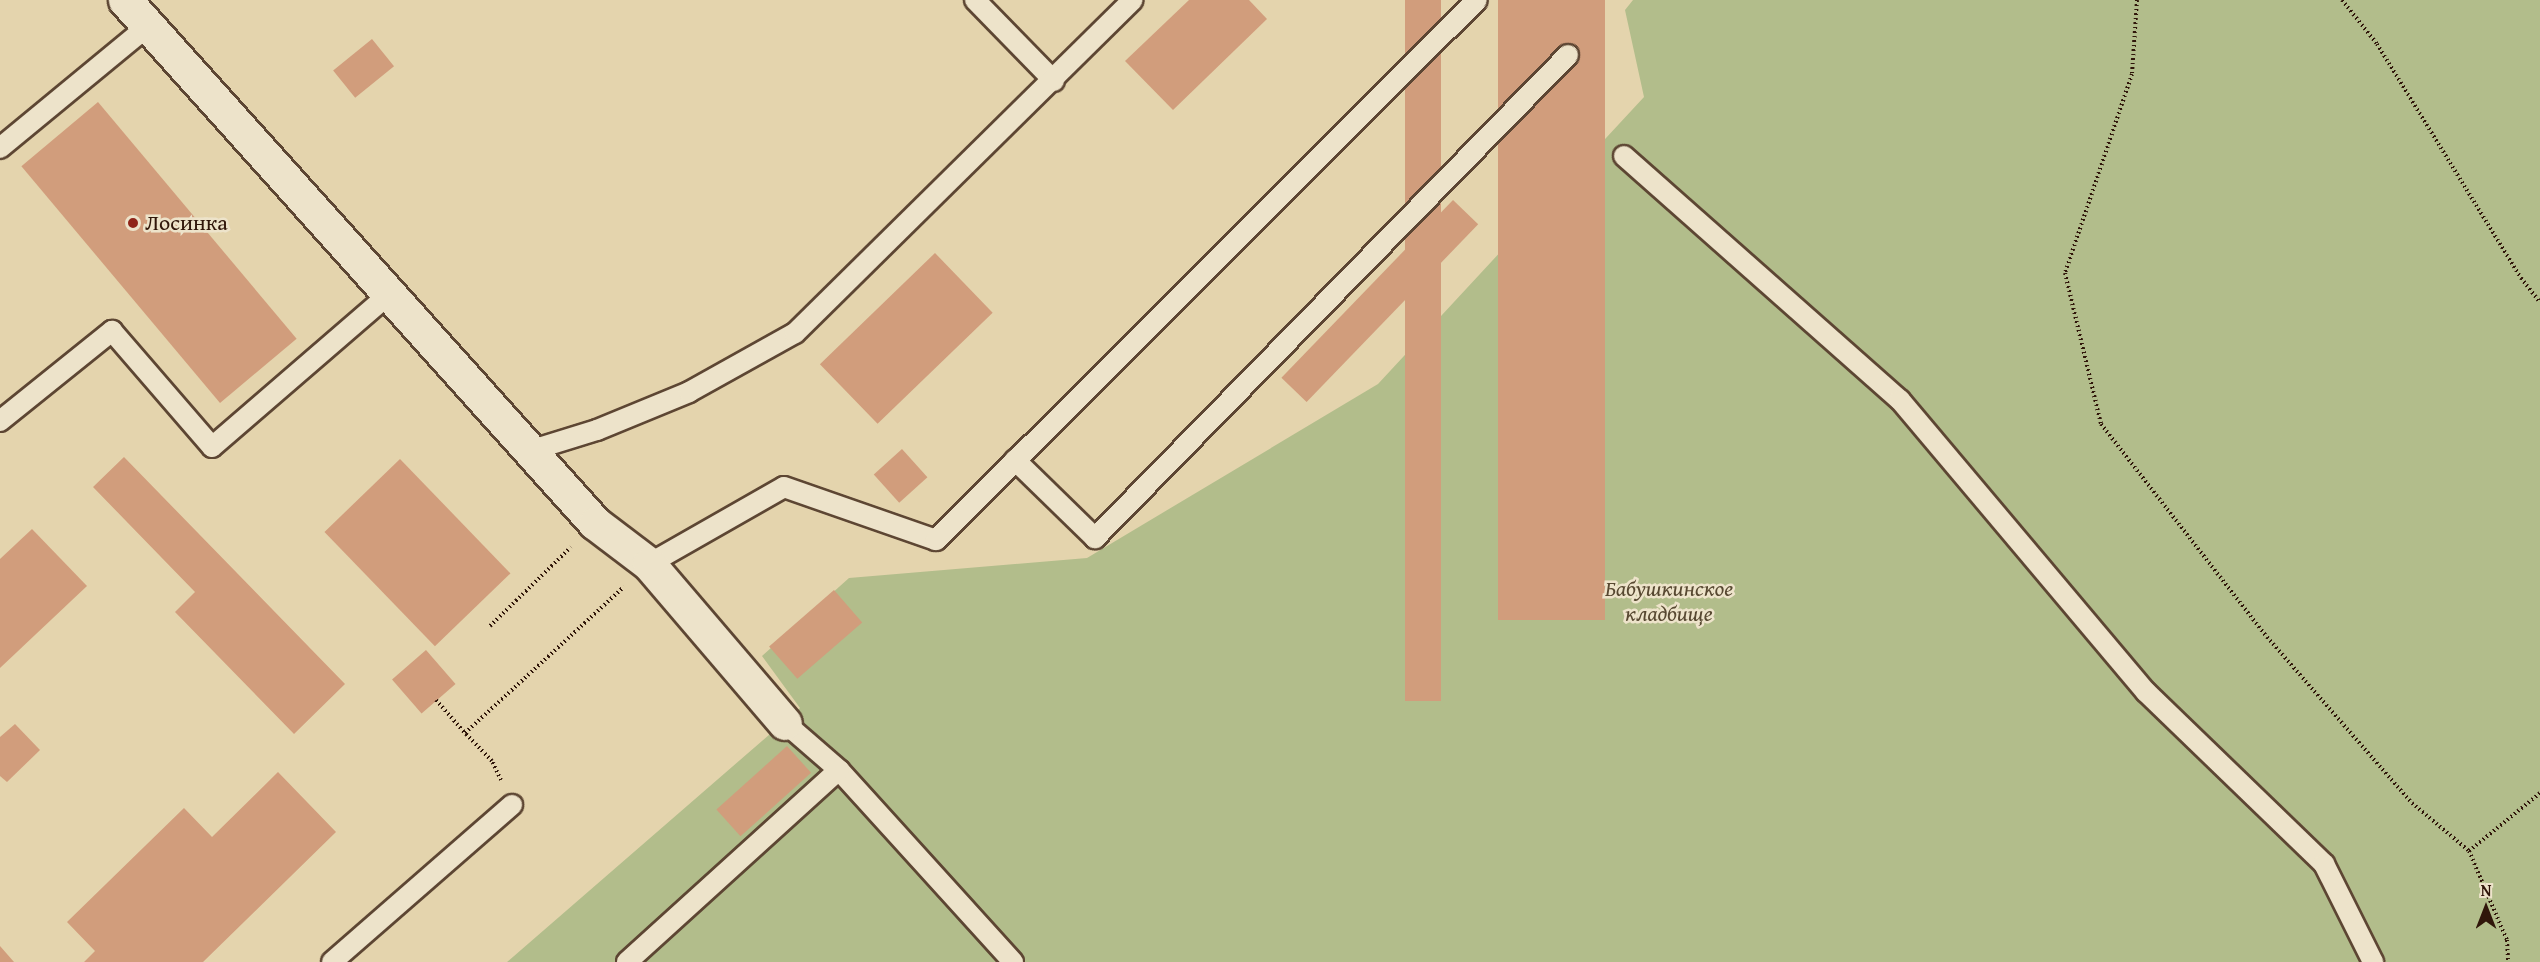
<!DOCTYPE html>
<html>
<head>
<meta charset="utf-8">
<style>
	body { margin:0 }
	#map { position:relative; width:2540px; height:962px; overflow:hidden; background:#e4d4ad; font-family:"Gentium Book Plus",serif }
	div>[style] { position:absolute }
	.green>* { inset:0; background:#b2bd8b }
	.building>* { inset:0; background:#d19d7c; transform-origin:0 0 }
	.path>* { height:4px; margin-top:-2px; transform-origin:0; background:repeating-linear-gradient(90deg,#30160a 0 1.5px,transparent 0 4.5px) }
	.roads { filter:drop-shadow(2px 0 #5d4633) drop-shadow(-2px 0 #5d4633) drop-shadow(0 2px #5d4633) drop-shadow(0 -2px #5d4633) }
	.service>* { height:20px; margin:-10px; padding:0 10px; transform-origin:10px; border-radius:10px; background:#ede3ca }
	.minor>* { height:33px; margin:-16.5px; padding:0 16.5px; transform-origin:16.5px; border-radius:16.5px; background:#ede3ca }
	.dots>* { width:16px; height:16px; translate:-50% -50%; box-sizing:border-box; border:3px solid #ede3ca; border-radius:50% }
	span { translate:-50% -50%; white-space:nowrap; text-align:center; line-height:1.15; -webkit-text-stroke:5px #ede3ca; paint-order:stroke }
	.poi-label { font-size:22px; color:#30160a }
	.left { translate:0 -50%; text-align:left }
	.park-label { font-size:22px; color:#574831; font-style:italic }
	.north { position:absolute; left:2456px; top:878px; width:60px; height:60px; -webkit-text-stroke:4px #ede3ca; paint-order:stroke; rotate:0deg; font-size:16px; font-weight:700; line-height:24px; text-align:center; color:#30160a }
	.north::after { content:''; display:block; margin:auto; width:21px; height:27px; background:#30160a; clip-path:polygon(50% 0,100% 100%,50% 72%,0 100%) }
</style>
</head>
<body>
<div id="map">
	<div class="green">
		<i style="clip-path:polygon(1633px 0,2540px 0,2540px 962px,507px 962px,800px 708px,762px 656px,849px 578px,1087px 558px,1378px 384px,1644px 97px,1625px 10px)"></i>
	</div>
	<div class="building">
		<i style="clip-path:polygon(1189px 0,1249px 0,1267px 19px,1173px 110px,1125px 61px)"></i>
		<i style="left:1405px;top:0;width:36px;height:701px"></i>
		<i style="left:1498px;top:0;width:107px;height:620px"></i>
		<i style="left:372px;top:39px;width:35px;height:50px;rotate:51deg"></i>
		<i style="left:98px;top:102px;width:309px;height:100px;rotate:50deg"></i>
		<i style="left:1453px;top:200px;width:35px;height:247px;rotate:44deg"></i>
		<i style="left:935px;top:253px;width:83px;height:160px;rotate:46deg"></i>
		<i style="left:902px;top:449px;width:38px;height:38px;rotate:48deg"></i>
		<i style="clip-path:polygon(124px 457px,345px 684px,294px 734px,175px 612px,195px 592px,93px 487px)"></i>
		<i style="left:400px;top:459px;width:159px;height:105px;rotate:46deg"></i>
		<i style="clip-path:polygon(32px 529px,87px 586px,0 668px,0 559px)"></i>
		<i style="left:834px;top:590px;width:43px;height:86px;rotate:49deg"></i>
		<i style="left:426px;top:650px;width:45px;height:45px;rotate:49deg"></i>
		<i style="clip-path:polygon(15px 724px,40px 750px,7px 782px,0 776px,0 737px)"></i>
		<i style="left:787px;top:746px;width:36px;height:95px;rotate:48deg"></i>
		<i style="clip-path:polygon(278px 772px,336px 832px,203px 962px,84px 962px,95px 951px,67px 922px,184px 808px,212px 837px)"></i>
		<i style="clip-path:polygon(0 946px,14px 962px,0 962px)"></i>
	</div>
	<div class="path">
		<i style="left:2137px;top:0;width:74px;rotate:93.9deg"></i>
		<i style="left:2132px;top:74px;width:210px;rotate:108.6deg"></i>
		<i style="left:2065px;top:273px;width:155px;rotate:76.6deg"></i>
		<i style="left:2101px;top:424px;width:270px;rotate:52.1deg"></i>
		<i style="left:2267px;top:637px;width:220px;rotate:48.9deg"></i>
		<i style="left:2412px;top:803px;width:75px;rotate:40.1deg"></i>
		<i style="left:2469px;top:851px;width:97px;rotate:66.9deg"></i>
		<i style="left:2507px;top:940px;width:22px;rotate:87deg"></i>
		<i style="left:2342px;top:0;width:56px;rotate:51.5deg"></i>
		<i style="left:2377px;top:44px;width:275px;rotate:58.4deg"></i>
		<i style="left:2521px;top:278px;width:31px;rotate:52deg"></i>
		<i style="left:490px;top:626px;width:113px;rotate:-44.3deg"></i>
		<i style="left:436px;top:700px;width:44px;rotate:48.7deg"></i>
		<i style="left:501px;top:780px;width:21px;rotate:-115deg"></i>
		<i style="left:492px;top:761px;width:39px;rotate:-134deg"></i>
		<i style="left:465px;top:733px;width:216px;rotate:-42.6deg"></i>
		<i style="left:2469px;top:851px;width:92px;rotate:-39.2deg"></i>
	</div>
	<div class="roads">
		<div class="service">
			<i style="left:975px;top:0;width:113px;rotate:45.7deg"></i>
			<i style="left:0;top:148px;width:192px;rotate:-39.5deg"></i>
			<i style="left:1624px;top:156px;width:368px;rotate:41.5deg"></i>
			<i style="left:1900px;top:400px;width:382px;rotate:49.9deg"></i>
			<i style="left:2146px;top:692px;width:248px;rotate:44deg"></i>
			<i style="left:2324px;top:864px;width:110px;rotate:63.4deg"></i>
			<i style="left:0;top:421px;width:144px;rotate:-38.8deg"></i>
			<i style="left:112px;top:331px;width:153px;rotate:49.2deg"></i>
			<i style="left:212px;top:447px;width:233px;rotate:-40.8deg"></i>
			<i style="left:529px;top:451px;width:71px;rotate:-17.2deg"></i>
			<i style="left:597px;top:430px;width:100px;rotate:-22.4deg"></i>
			<i style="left:689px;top:392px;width:121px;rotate:-29.1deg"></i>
			<i style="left:795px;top:333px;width:474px;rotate:-44.6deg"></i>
			<i style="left:1015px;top:460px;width:112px;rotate:44.3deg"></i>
			<i style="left:1095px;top:538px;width:676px;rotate:-45.6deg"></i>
			<i style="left:649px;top:564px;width:155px;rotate:-29.7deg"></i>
			<i style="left:784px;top:487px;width:161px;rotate:19.2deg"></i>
			<i style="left:936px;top:540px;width:764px;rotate:-44.95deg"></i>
			<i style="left:785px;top:723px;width:72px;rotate:41deg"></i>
			<i style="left:839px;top:770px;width:259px;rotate:47.8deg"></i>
			<i style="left:332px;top:962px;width:239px;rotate:-41.1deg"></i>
			<i style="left:627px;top:962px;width:286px;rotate:-42.2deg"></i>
		</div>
		<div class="minor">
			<i style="left:125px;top:0;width:703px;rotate:48.06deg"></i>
			<i style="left:595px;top:523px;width:68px;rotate:37.2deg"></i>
			<i style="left:649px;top:564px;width:209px;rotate:49.5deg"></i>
		</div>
	</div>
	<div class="dots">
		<i style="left:133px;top:223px;background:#8f2418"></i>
	</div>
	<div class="poi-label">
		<span class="left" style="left:145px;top:223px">Лосинка</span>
	</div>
	<div class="park-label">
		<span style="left:1669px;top:601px">Бабушкинское<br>кладбище</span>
	</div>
	<div class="north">N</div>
</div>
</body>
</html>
